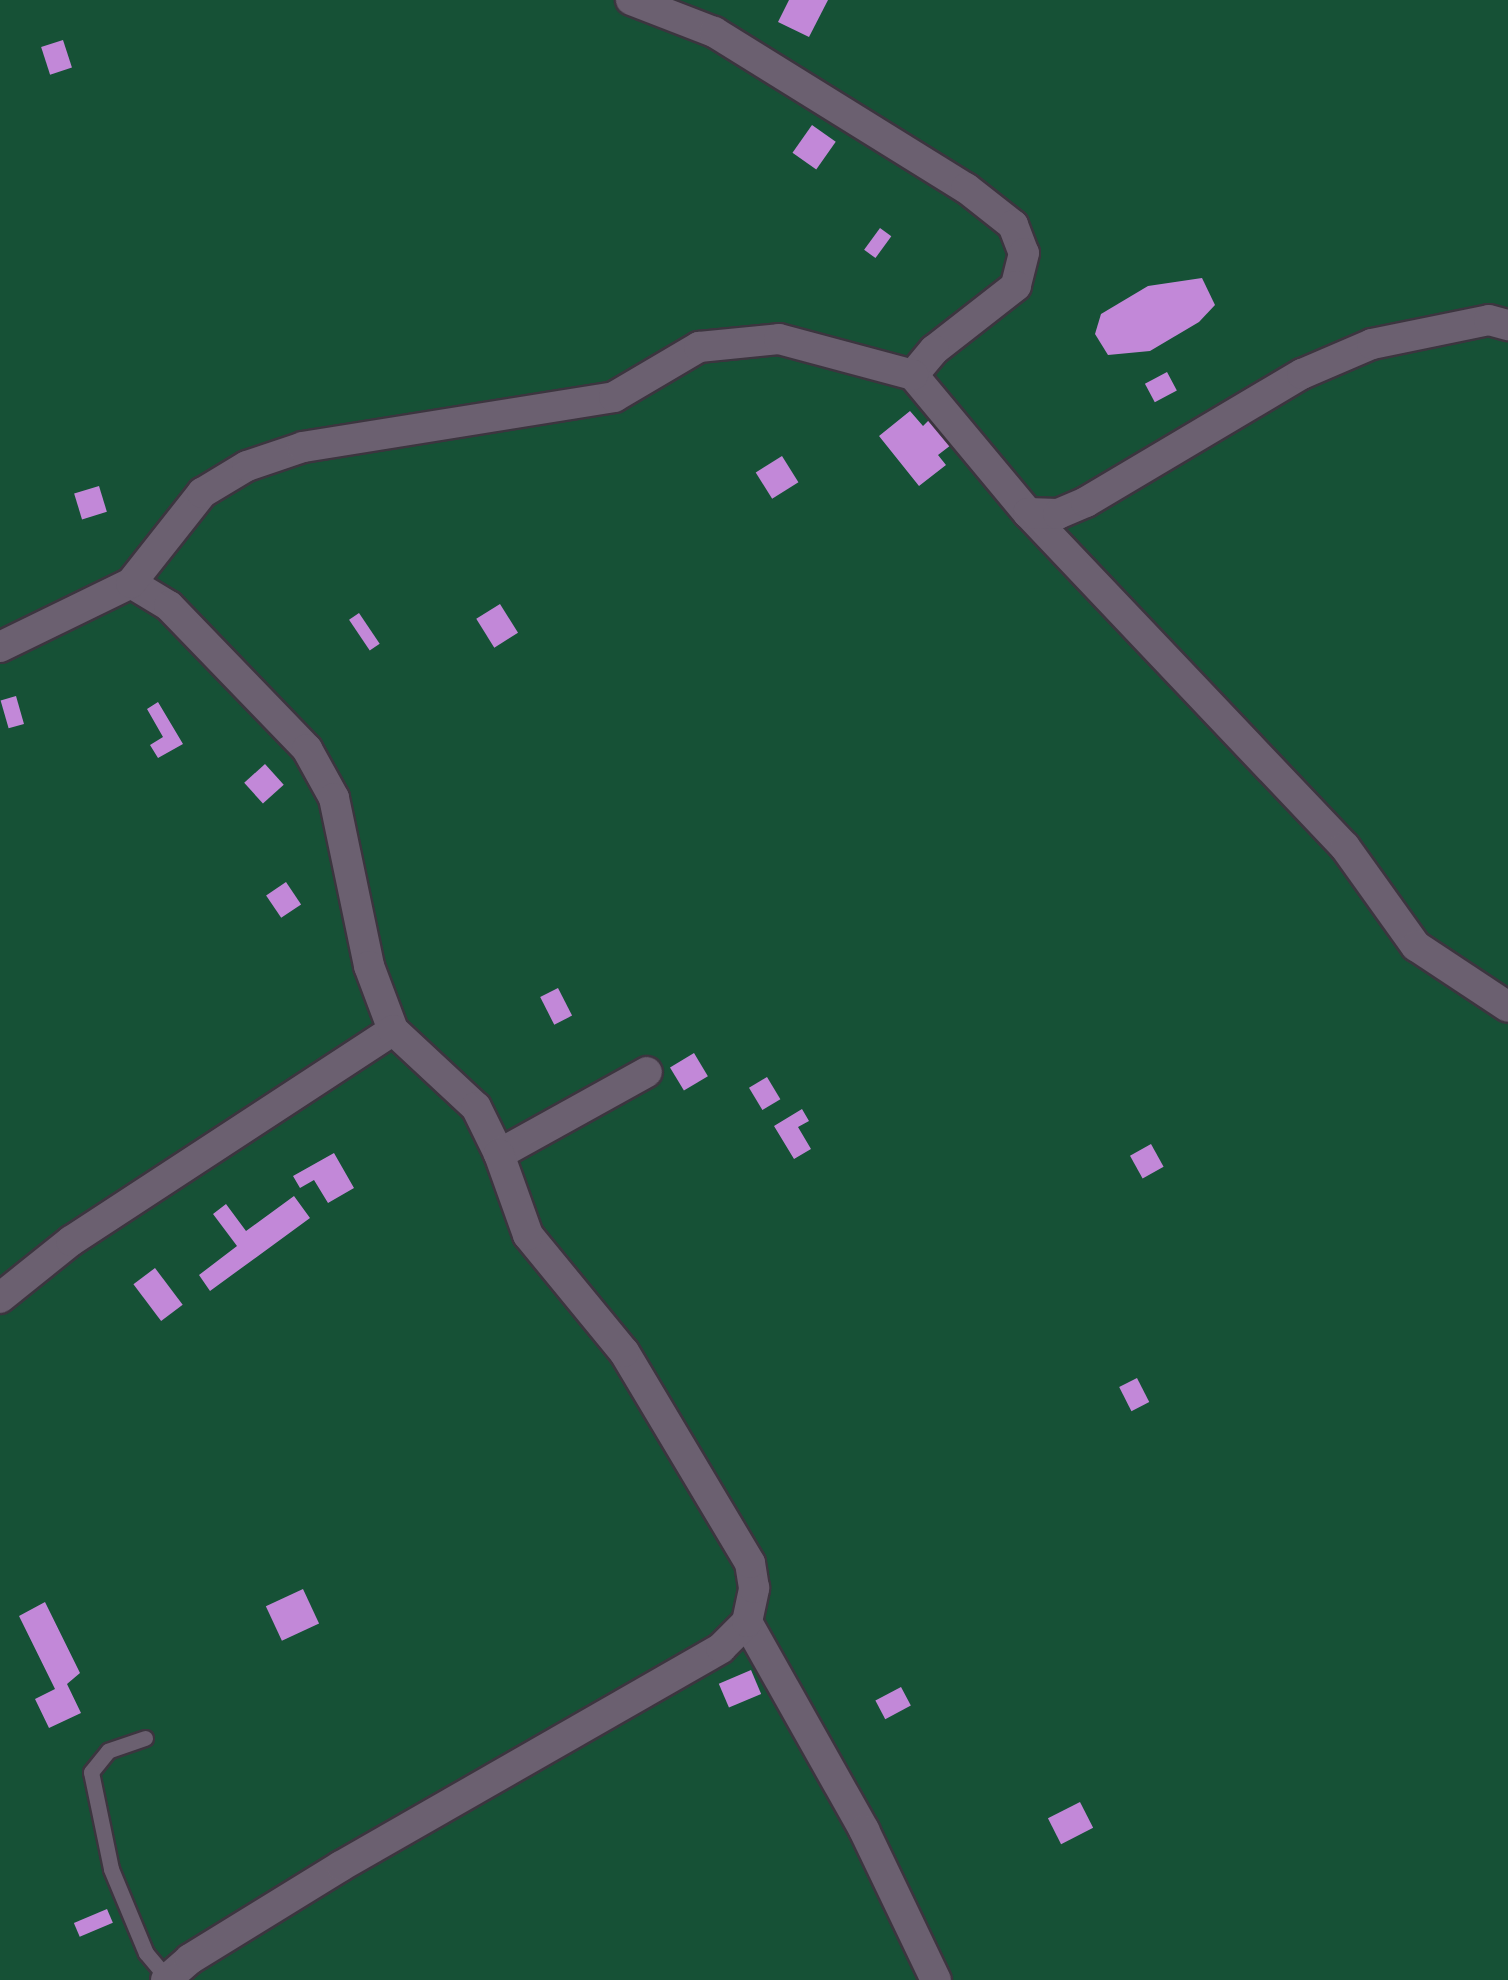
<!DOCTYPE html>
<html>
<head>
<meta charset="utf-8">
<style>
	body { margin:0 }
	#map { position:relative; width:1508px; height:1980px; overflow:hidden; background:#221926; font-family:Jost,sans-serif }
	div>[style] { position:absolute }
	.green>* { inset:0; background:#165136; transform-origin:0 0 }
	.building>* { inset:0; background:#c288d8; transform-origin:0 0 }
	.roads { filter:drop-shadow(2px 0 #3c353f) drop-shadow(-2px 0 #3c353f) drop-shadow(0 2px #3c353f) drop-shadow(0 -2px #3c353f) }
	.lane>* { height:15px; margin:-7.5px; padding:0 7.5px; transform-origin:7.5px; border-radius:7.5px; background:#6b6070 }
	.street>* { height:30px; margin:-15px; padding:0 15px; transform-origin:15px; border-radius:15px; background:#6b6070 }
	span { translate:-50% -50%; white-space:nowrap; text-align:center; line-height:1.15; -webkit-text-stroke:10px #19101c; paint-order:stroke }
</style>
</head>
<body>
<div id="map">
	<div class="green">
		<i style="left:0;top:0;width:1508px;height:1980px"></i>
	</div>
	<div class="building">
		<i style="clip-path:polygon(789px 0,828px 0,809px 37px,778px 22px)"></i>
		<i style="left:63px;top:40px;width:29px;height:23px;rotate:72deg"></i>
		<i style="left:812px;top:125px;width:29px;height:34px;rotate:35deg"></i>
		<i style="left:880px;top:228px;width:14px;height:27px;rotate:36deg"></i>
		<i style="clip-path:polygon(1202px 278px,1215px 305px,1199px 322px,1150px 351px,1108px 355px,1095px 334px,1101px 314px,1148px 286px)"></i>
		<i style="left:1167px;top:372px;width:21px;height:25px;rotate:62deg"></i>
		<i style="clip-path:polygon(910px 411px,923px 426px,930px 419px,951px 445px,938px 455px,946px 465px,919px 486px,879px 436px)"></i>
		<i style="left:782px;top:456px;width:31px;height:31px;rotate:58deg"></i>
		<i style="left:99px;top:486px;width:27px;height:26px;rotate:73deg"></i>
		<i style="left:500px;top:604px;width:34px;height:28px;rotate:58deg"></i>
		<i style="left:359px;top:613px;width:37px;height:12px;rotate:56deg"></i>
		<i style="left:16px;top:696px;width:29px;height:16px;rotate:74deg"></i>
		<i style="clip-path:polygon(158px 702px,183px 744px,158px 758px,150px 745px,163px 737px,147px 709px)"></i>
		<i style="left:265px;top:764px;width:28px;height:28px;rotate:48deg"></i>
		<i style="left:286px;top:882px;width:27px;height:24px;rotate:56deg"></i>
		<i style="left:558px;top:988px;width:31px;height:20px;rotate:63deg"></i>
		<i style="left:694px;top:1053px;width:27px;height:28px;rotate:59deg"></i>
		<i style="left:767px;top:1077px;width:26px;height:21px;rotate:59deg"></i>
		<i style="clip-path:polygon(802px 1109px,809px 1121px,798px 1127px,811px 1149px,794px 1159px,774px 1126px)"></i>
		<i style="left:1151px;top:1144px;width:26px;height:24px;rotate:61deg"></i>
		<i style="clip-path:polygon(334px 1153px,354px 1188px,328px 1203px,314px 1180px,300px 1188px,293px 1176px)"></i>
		<i style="clip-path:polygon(294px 1196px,310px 1218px,210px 1291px,199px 1275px,237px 1246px,213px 1214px,226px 1204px,246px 1231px)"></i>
		<i style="left:155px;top:1268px;width:46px;height:27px;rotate:53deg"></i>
		<i style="left:1137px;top:1378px;width:27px;height:20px;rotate:63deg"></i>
		<i style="left:303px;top:1589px;width:38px;height:41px;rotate:65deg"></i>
		<i style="clip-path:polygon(45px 1602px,80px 1673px,67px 1684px,81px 1713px,49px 1728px,35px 1699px,55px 1689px,19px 1616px)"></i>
		<i style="left:751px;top:1670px;width:26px;height:35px;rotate:67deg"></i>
		<i style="left:901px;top:1687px;width:21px;height:29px;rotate:62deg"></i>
		<i style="left:1080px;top:1802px;width:29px;height:36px;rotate:63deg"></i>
		<i style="left:107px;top:1909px;width:15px;height:36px;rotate:67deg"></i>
	</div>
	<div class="roads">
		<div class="lane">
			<i style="left:145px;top:1738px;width:39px;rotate:161deg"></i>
			<i style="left:108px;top:1751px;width:27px;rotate:129deg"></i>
			<i style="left:91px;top:1772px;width:99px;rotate:78.3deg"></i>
			<i style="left:111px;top:1869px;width:91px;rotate:67.4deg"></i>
			<i style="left:146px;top:1953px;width:31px;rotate:50deg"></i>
		</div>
		<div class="street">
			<i style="left:631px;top:0;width:89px;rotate:21.1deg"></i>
			<i style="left:714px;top:32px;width:296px;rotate:31.8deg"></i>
			<i style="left:966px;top:188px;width:60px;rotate:38.2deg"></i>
			<i style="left:1013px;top:225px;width:30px;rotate:69deg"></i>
			<i style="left:1024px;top:253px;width:34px;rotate:104deg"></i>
			<i style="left:1016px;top:286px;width:104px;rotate:142deg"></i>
			<i style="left:934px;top:350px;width:33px;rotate:130deg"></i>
			<i style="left:913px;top:375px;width:180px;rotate:50.2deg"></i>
			<i style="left:1028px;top:513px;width:460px;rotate:46.5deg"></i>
			<i style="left:1345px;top:847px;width:122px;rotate:54.4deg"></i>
			<i style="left:1416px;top:946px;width:110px;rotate:33.5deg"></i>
			<i style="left:1028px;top:513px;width:30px;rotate:2deg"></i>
			<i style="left:1058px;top:514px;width:30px;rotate:-23deg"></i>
			<i style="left:1086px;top:502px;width:251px;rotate:-30.7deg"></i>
			<i style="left:1302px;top:374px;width:76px;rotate:-23.2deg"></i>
			<i style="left:1372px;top:344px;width:119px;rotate:-11.6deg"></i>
			<i style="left:1489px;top:320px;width:20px;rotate:15deg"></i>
			<i style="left:131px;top:583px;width:44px;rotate:31.2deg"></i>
			<i style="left:169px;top:606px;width:199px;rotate:46deg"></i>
			<i style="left:307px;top:749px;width:56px;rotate:61.1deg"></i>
			<i style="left:334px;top:798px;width:172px;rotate:78.2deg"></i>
			<i style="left:369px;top:966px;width:68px;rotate:69.4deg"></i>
			<i style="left:0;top:647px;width:146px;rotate:-26deg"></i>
			<i style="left:131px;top:583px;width:115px;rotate:-51.7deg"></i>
			<i style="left:202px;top:493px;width:52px;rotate:-31deg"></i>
			<i style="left:247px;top:466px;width:59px;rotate:-18.7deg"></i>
			<i style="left:303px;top:447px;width:315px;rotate:-9.1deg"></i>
			<i style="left:614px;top:397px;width:99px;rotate:-30.5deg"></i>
			<i style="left:699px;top:347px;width:80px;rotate:-5.7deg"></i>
			<i style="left:779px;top:339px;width:139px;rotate:15deg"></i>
			<i style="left:0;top:1298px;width:91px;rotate:-38.8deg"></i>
			<i style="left:71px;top:1241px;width:385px;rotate:-33.2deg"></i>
			<i style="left:393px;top:1030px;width:113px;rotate:42.9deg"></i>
			<i style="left:476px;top:1107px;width:52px;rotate:63.9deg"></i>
			<i style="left:499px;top:1154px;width:169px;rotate:-29deg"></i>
			<i style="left:747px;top:1622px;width:239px;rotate:60.6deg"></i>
			<i style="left:864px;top:1830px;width:166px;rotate:64.4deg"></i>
			<i style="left:166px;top:1980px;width:32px;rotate:-41deg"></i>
			<i style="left:190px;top:1959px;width:177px;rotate:-31.6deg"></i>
			<i style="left:341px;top:1866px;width:438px;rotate:-29.8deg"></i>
			<i style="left:721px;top:1648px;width:37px;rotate:-45deg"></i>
			<i style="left:747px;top:1622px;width:35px;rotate:-78deg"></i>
			<i style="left:754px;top:1588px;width:25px;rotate:-99deg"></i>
			<i style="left:750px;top:1563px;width:246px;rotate:-120.8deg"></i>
			<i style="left:624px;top:1352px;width:151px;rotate:-129.4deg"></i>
			<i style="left:528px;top:1235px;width:86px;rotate:-109.7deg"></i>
		</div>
	</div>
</div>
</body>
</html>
